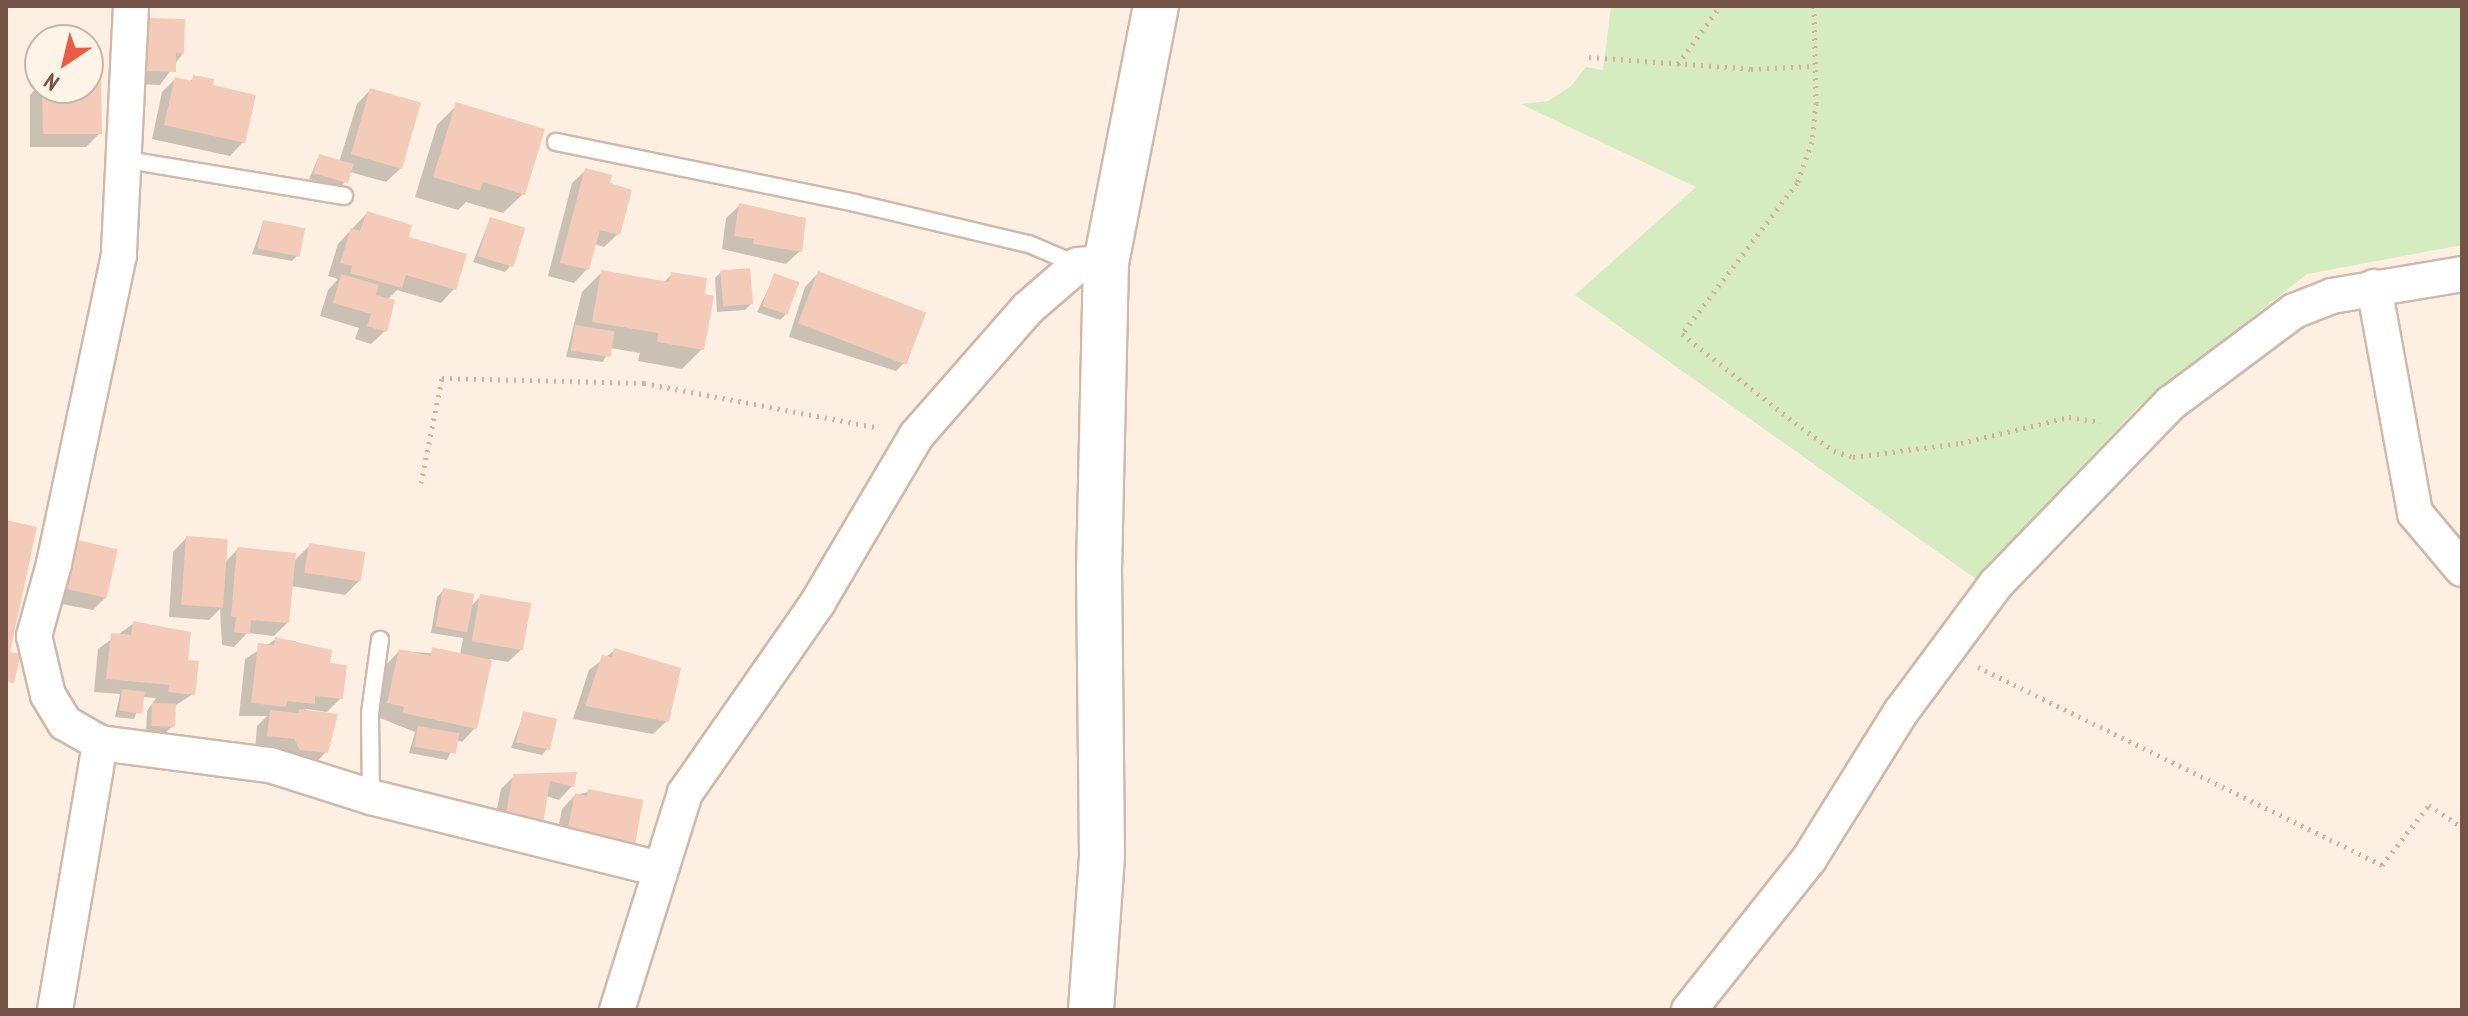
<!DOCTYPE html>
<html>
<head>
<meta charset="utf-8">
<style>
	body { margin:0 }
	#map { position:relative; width:2468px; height:1016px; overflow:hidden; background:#fdf0e2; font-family:"PT Sans Narrow",sans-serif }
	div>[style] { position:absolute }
	.green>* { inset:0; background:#d5ebc0 }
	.shadow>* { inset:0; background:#0003 }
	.building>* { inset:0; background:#f3cbb8; transform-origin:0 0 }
	.path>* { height:5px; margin-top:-2.5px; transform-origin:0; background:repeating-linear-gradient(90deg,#d8ae9c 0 2px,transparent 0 8px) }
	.roads { filter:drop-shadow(2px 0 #d0b8ab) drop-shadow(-2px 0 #d0b8ab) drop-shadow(0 2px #d0b8ab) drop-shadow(0 -2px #d0b8ab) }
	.lane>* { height:16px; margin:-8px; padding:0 8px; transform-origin:8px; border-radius:8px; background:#fff }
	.street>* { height:34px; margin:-17px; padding:0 17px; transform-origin:17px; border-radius:17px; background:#fff }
	.secondary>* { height:44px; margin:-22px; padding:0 22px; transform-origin:22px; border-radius:22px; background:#fff }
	span { translate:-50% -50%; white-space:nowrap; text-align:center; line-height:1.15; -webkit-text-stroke:6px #fff4e8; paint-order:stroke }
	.frame { position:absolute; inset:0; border:8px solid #755447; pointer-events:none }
	.north { position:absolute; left:24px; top:24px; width:80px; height:80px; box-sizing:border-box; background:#fff4e8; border:2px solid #c8b4a8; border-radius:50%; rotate:215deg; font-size:22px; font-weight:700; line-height:32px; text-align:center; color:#755447 }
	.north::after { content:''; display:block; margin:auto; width:28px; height:36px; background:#eb5b42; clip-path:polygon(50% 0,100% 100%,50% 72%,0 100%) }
</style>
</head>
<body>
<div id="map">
	<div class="green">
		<i style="clip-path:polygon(1611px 6px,2462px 6px,2462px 245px,2307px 274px,2138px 407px,1976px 579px,1575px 295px,1696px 187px,1521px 104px,1548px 101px,1570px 87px,1586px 67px,1603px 70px)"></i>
	</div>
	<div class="shadow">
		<i style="clip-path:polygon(148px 20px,183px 53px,160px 85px,134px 84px,135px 34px)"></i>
		<i style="clip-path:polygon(194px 77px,210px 87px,243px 142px,230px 156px,152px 139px,162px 92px,175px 79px,189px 82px)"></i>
		<i style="clip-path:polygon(88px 81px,100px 133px,86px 147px,30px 147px,30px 95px,40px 84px,88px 88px)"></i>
		<i style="clip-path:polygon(370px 90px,400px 169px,386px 182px,350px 172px,341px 188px,309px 179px,319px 156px,339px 162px,357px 104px)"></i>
		<i style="clip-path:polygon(457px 105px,523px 194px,503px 213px,466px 202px,458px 210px,415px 197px,437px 125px)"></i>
		<i style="clip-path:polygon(586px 170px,607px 185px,618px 234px,604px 247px,594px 244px,587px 269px,574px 283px,548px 276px,572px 183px)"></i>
		<i style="clip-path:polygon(740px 205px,800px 251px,786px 264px,722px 249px,726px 218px)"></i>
		<i style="clip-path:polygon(367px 213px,407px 238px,454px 289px,441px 303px,397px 290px,387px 300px,385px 331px,371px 344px,355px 339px,359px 328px,320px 316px,328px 290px,338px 279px,328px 276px,338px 244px)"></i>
		<i style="clip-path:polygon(490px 219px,511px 265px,505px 272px,473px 262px)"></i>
		<i style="clip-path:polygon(263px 223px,298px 255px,292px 261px,252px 254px)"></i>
		<i style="clip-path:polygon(602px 272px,663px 283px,672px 274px,702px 295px,702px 349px,682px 369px,638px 361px,640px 353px,610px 348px,603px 362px,566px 357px,582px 292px)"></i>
		<i style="clip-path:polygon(721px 272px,751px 304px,745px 310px,717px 312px,715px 278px)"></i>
		<i style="clip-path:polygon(818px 273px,909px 358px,896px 371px,789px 337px,805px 287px)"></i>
		<i style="clip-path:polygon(775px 275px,786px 314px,780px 320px,757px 312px)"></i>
		<i style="clip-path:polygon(186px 538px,225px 562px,238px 549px,293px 562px,310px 545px,359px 581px,345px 595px,291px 586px,287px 623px,274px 636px,247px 633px,234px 647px,222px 645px,220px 609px,209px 620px,169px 617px,173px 552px)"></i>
		<i style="clip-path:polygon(61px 555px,106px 597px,93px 610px,51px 602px)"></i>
		<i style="clip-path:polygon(443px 591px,470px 607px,481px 596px,522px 649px,508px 662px,490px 659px,475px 728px,462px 742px,456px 740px,447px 760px,409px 753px,415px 732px,375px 716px,386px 665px,399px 651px,460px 655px,463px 638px,431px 633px,437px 597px)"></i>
		<i style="clip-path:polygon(134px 623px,186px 662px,193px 694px,173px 707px,173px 726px,166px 732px,146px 732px,147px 711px,156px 698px,143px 697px,134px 719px,115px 717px,120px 694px,94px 692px,98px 649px)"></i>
		<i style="clip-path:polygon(276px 639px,296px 641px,295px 648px,328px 665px,341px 698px,327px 712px,306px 709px,302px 714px,326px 752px,313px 766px,255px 749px,257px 726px,267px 716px,239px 716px,245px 659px)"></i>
		<i style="clip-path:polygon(615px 650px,667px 721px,653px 734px,573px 719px,589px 670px)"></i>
		<i style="clip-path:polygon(524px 713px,548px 748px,542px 755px,511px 748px)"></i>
		<i style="clip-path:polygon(574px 774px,572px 786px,559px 800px,546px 796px,492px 833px,501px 789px,514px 776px)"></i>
		<i style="clip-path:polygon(589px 792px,633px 844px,619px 857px,555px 845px,562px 809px,575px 795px)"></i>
	</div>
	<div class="building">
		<i style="clip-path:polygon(148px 18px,185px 19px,184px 54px,176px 53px,176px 72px,146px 71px)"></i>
		<i style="clip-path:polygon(193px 75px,214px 79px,213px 85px,256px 95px,245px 143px,164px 125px,175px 77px,192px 81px)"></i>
		<i style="clip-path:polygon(101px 78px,102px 134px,43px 134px,42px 88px,88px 88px,88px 79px)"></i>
		<i style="left:370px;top:88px;width:53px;height:69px;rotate:16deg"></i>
		<i style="clip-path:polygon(456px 102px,545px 129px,525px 195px,483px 182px,480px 191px,433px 177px)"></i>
		<i style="left:319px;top:154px;width:36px;height:20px;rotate:16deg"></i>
		<i style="clip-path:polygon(585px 168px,612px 175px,610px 183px,632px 190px,620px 235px,600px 230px,589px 270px,560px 263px)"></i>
		<i style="clip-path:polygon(739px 203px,806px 218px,802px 252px,753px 244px,754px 239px,734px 236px)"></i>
		<i style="clip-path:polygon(367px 211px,412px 225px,409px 237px,467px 254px,456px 290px,406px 275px,402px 288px,350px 273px,352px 266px,340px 263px,351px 228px,360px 231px)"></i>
		<i style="left:490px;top:217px;width:37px;height:41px;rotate:17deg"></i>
		<i style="left:263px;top:220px;width:43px;height:29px;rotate:11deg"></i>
		<i style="left:750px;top:268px;width:36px;height:30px;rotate:85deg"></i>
		<i style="clip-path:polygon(601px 270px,669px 282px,671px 272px,707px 278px,705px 294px,714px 296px,704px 350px,657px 342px,658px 333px,592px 322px)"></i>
		<i style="left:818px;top:271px;width:116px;height:56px;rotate:21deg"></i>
		<i style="left:774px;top:273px;width:27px;height:35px;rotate:20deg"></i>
		<i style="clip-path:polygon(341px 274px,379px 285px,376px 295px,395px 300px,387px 332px,367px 326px,371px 314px,333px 303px)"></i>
		<i style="left:575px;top:325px;width:40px;height:26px;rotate:9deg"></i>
		<i style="clip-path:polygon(6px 520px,37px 527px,10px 652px,21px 654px,14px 683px,6px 681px)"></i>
		<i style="left:186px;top:536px;width:42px;height:69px;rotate:4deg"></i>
		<i style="left:73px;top:539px;width:46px;height:50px;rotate:13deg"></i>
		<i style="left:309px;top:543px;width:57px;height:30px;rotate:9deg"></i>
		<i style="clip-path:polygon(237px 547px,296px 553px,289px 623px,251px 620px,250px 634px,234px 632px,236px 617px,231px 616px)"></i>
		<i style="left:443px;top:588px;width:32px;height:39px;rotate:11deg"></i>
		<i style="left:480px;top:594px;width:52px;height:48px;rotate:10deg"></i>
		<i style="clip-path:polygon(133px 621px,191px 632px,188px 660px,199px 661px,195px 695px,168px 692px,169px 685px,106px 679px,111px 633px,131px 635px)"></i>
		<i style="clip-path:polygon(275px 637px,332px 650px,330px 663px,347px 665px,343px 699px,315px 696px,315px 704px,287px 701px,286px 707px,251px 703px,258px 643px,274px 645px)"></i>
		<i style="clip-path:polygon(432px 647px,492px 660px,477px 729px,403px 713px,404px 707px,387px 703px,399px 649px,431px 656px)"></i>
		<i style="clip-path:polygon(614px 648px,681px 668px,669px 722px,585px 706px,602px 655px,612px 657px)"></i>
		<i style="left:122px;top:689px;width:23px;height:22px;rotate:7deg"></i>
		<i style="left:152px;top:703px;width:24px;height:23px;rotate:2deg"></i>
		<i style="clip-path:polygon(299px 709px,338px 714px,328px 753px,300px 750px,294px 739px,267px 736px,270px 710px,298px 713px)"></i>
		<i style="left:523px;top:711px;width:35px;height:32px;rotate:13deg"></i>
		<i style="left:418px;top:726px;width:42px;height:21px;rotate:10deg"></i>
		<i style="clip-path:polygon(577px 772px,574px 787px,550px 781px,542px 830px,505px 820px,513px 774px)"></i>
		<i style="clip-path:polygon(588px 789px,643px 800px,635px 845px,567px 832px,575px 793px,587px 796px)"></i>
	</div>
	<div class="path">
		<i style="left:1814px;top:6px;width:97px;rotate:88.8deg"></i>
		<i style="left:1816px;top:103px;width:39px;rotate:96deg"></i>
		<i style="left:1812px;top:142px;width:44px;rotate:110.1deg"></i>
		<i style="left:1797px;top:183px;width:190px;rotate:127.3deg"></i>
		<i style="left:1682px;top:334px;width:144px;rotate:38.2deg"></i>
		<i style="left:1795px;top:423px;width:48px;rotate:35.7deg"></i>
		<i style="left:1834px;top:451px;width:20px;rotate:18deg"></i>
		<i style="left:1853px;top:457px;width:109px;rotate:-7.4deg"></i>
		<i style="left:1961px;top:443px;width:111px;rotate:-13.5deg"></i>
		<i style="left:2069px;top:417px;width:32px;rotate:9deg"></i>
		<i style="left:1589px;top:57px;width:162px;rotate:4.2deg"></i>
		<i style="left:1751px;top:69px;width:62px;rotate:-2.8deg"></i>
		<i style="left:1678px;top:64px;width:72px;rotate:-54.1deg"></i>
		<i style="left:421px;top:483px;width:107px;rotate:-78.7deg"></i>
		<i style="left:442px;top:378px;width:202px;rotate:1.4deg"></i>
		<i style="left:644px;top:383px;width:240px;rotate:10.8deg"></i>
		<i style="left:1978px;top:667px;width:450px;rotate:26.1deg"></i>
		<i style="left:2382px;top:865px;width:76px;rotate:-51.9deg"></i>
		<i style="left:2429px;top:805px;width:40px;rotate:34deg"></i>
	</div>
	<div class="roads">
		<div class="lane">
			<i style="left:556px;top:142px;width:305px;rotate:11.5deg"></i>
			<i style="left:855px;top:203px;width:179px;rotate:13.3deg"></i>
			<i style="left:1029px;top:244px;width:53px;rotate:23.2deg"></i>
			<i style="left:127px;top:160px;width:220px;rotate:9.4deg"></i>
			<i style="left:371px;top:797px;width:84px;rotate:-90.7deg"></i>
			<i style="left:370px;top:713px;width:74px;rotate:-82.2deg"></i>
		</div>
		<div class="street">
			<i style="left:131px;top:6px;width:249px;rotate:92.8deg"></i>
			<i style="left:119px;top:255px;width:316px;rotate:101.9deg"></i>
			<i style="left:54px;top:564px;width:75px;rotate:105.5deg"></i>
			<i style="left:34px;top:636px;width:61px;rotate:76.7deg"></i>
			<i style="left:48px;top:695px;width:33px;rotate:59deg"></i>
			<i style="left:65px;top:723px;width:40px;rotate:29.7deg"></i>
			<i style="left:100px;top:743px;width:171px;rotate:7.4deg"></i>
			<i style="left:270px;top:765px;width:106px;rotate:17.6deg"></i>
			<i style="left:371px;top:797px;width:297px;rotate:14deg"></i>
			<i style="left:2374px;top:287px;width:230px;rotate:79.7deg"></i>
			<i style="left:2415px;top:513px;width:73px;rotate:50deg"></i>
			<i style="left:55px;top:1010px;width:271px;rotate:-80.4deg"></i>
			<i style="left:617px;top:1010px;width:227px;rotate:-72.6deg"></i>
			<i style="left:685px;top:793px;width:233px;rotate:-55.1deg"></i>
			<i style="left:818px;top:602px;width:193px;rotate:-59.4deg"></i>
			<i style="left:916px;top:436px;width:169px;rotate:-48.8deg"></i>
			<i style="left:1027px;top:309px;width:67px;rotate:-40.8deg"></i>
			<i style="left:1078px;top:265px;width:28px;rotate:-4deg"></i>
			<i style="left:1689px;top:1010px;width:193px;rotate:-51.5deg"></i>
			<i style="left:1809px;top:859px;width:173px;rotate:-58deg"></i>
			<i style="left:1901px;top:712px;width:159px;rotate:-53.4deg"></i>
			<i style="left:1996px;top:584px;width:252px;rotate:-46deg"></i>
			<i style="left:2171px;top:403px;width:154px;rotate:-36.8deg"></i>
			<i style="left:2294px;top:311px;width:41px;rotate:-21.5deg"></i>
			<i style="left:2332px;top:296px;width:132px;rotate:-9.6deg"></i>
		</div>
		<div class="secondary">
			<i style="left:1091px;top:1010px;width:155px;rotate:-85.9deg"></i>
			<i style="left:1102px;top:855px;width:285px;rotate:-90.6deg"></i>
			<i style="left:1099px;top:570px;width:307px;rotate:-88.7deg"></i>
			<i style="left:1106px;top:263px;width:262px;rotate:-79deg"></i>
		</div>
	</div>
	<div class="frame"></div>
	<div class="north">N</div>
</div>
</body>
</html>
